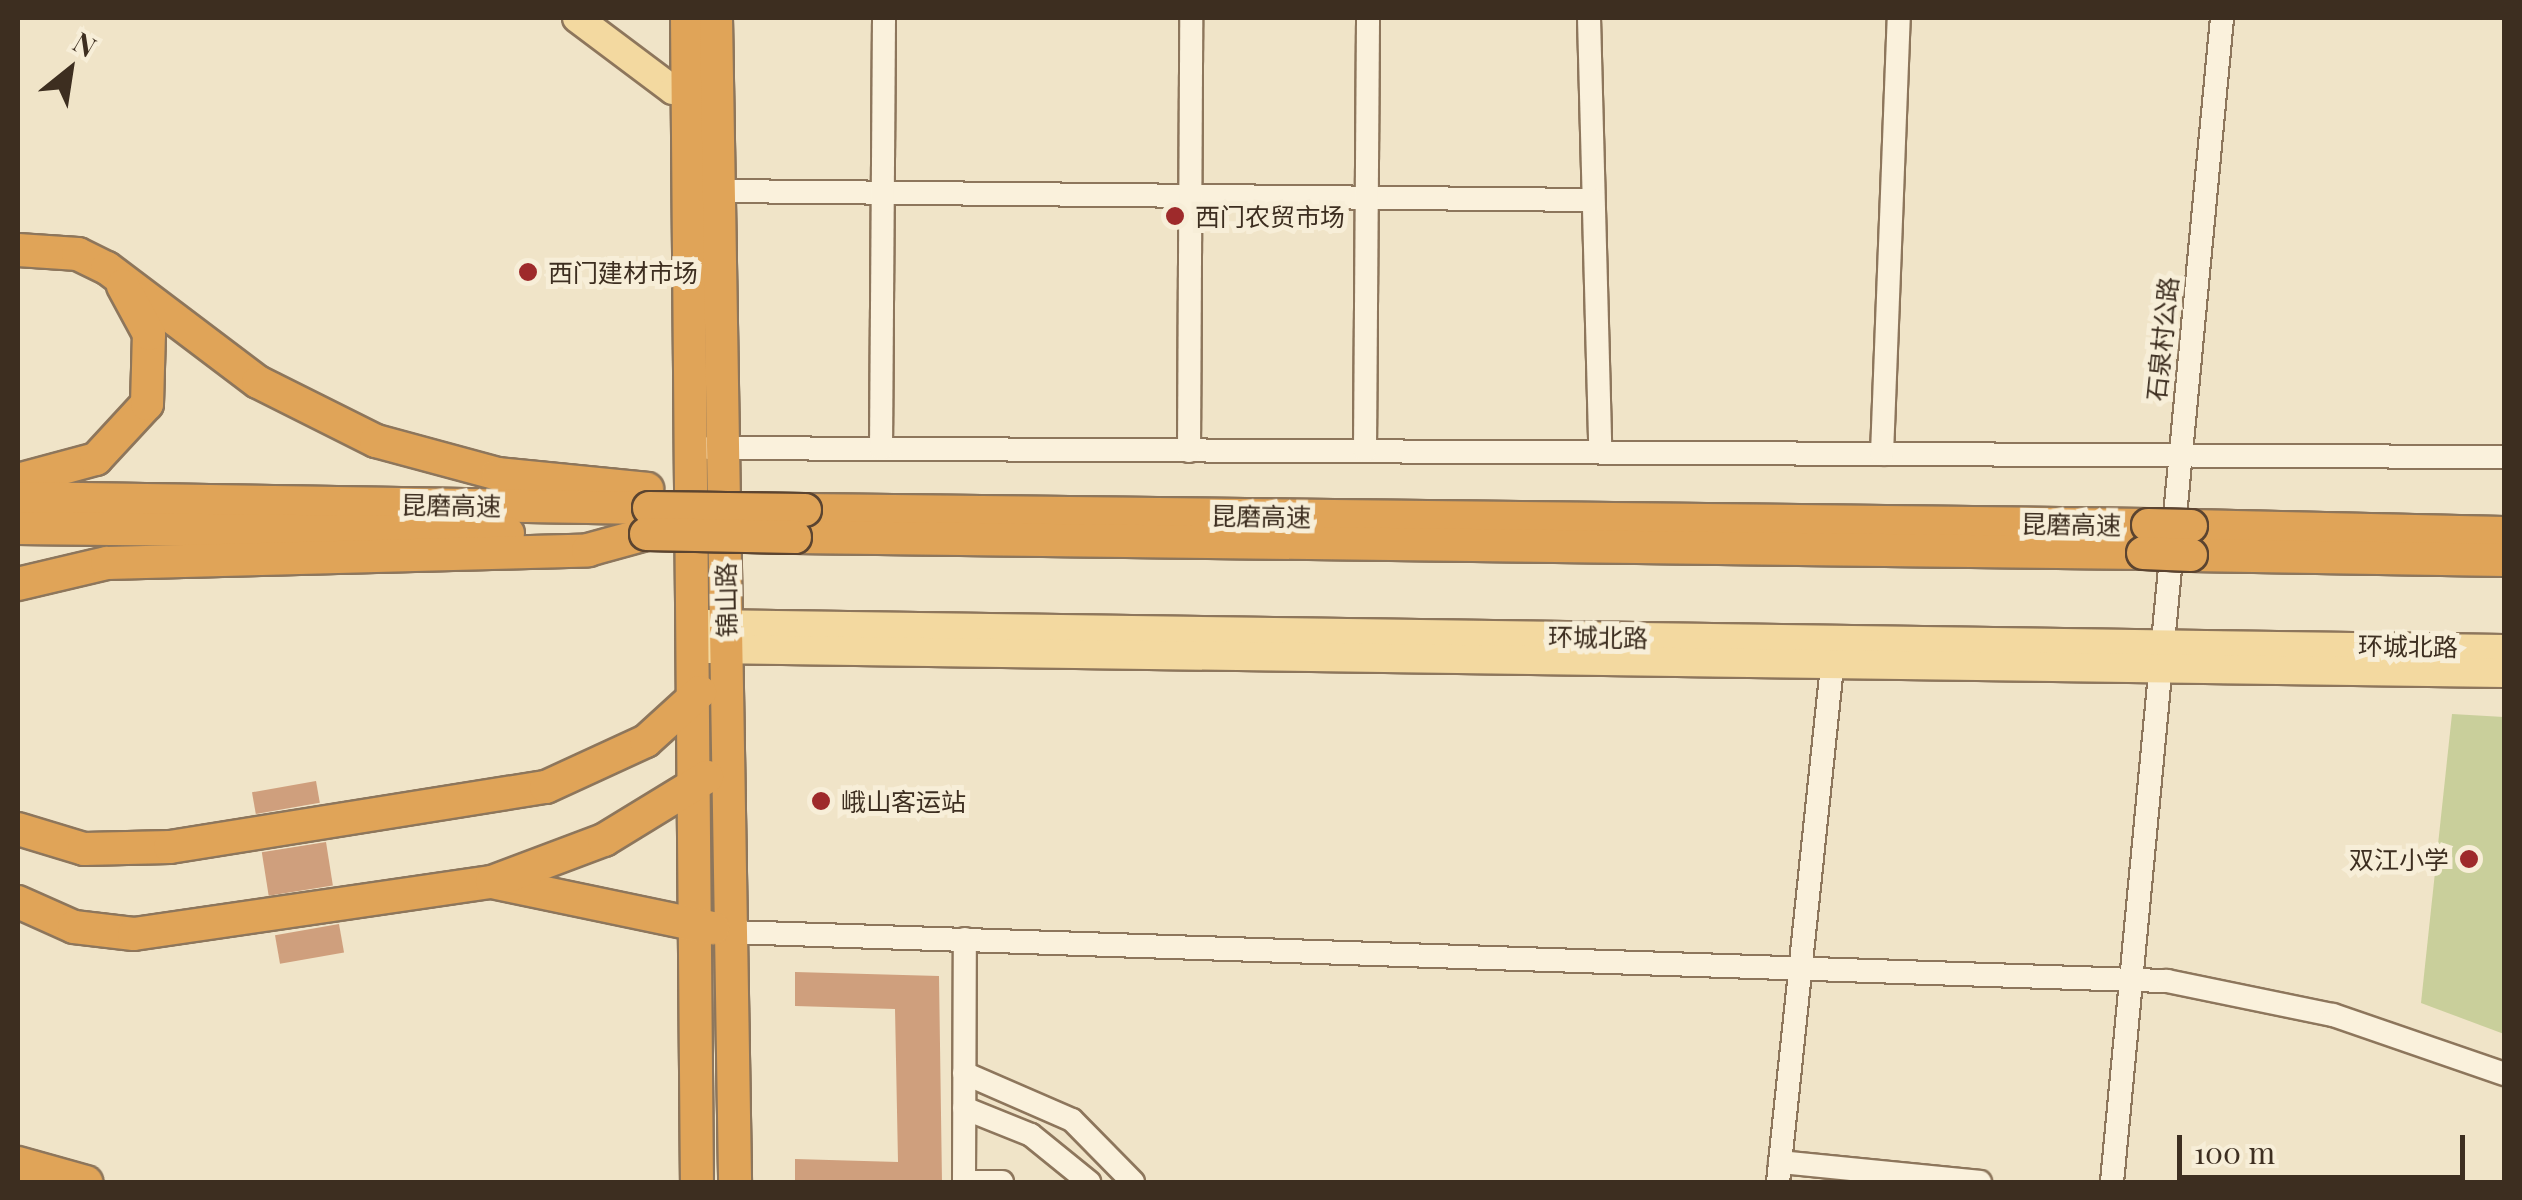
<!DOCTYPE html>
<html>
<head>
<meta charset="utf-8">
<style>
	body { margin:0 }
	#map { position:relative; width:2522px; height:1200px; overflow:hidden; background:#f0e4c8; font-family:"Playfair Display","Noto Sans SC",serif }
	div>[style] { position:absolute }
	.green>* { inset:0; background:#c9cf9b }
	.building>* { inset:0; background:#cf9f7d; transform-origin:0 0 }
	.roads { filter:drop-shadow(2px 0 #8d765c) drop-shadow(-2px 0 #8d765c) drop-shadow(0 2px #8d765c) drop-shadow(0 -2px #8d765c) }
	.minor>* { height:22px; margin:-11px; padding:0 11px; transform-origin:11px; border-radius:11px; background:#faf1dc }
	.major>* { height:28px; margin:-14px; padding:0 14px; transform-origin:14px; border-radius:14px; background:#f3d9a0 }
	.highway>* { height:32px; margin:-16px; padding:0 16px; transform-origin:16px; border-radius:16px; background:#e0a458 }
	.bridges { filter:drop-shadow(2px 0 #5b4430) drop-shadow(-2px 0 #5b4430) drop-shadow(0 2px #5b4430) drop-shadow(0 -2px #5b4430) }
	.highway-bridge>* { height:32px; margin:-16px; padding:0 16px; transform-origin:16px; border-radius:16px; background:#e0a458 }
	.dots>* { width:28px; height:28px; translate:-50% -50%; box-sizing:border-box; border:5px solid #f7eed8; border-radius:50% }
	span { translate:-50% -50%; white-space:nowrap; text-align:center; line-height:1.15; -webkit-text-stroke:10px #f7eed8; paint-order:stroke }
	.poi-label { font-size:25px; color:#3d2e20 }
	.left { translate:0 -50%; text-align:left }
	.right { translate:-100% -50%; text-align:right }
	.street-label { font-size:25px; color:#3d2e20 }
	.frame { position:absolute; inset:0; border:20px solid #3d2e20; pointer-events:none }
	.north { position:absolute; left:20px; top:20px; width:100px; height:100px; -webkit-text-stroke:8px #f7eed8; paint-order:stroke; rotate:30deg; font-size:28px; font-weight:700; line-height:40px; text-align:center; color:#3d2e20 }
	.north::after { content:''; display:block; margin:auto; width:35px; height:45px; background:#3d2e20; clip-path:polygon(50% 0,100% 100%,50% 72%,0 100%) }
	.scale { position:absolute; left:2177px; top:1135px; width:288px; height:45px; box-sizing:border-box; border:5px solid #3d2e20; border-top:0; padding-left:12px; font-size:30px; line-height:35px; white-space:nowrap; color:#3d2e20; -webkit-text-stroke:8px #f7eed8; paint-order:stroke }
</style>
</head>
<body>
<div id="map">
	<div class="green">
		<i style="clip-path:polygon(2452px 714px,2504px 717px,2504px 1034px,2421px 1003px)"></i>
	</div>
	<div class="building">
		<i style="left:316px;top:781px;width:22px;height:65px;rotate:80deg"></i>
		<i style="left:326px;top:842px;width:44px;height:65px;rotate:81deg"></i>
		<i style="left:339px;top:924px;width:29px;height:65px;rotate:80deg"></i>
		<i style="clip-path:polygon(795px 972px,939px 976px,942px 1182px,795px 1182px,795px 1159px,898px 1162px,895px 1009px,795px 1006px)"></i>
	</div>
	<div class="roads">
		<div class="minor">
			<i style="left:1589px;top:18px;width:434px;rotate:88.5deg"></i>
			<i style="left:719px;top:191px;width:874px;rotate:0.59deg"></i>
			<i style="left:709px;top:448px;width:1795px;rotate:0.29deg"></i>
			<i style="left:881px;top:449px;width:431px;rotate:-89.6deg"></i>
			<i style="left:1189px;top:451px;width:433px;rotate:-89.7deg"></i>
			<i style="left:1365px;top:451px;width:433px;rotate:-89.6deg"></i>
			<i style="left:1882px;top:454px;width:436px;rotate:-87.8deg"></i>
			<i style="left:732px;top:932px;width:1436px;rotate:1.96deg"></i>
			<i style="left:2167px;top:981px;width:169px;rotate:11.6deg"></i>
			<i style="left:2333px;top:1015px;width:181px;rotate:19deg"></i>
			<i style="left:964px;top:1073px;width:118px;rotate:23.5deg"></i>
			<i style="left:1072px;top:1120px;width:87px;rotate:45.5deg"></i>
			<i style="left:964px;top:1108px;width:72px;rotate:21.9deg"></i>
			<i style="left:1031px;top:1135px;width:75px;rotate:39deg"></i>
			<i style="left:1780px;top:1162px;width:201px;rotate:5.7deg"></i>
			<i style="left:964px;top:1182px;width:243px;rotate:-89.8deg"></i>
			<i style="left:975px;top:1182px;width:27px"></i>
			<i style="left:1778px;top:1182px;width:538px;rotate:-84.02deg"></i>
			<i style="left:2112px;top:1182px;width:1169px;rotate:-84.6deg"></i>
		</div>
		<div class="major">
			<i style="left:577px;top:18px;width:120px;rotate:36.9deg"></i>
			<i style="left:673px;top:90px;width:33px;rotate:9deg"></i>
			<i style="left:706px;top:624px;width:1798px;rotate:0.8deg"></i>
			<i style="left:709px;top:649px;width:1795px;rotate:0.77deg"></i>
		</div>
		<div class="highway">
			<i style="left:687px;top:18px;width:1164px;rotate:89.51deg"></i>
			<i style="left:716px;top:18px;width:1164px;rotate:89.06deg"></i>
			<i style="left:18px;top:250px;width:60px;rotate:3.8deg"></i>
			<i style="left:78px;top:254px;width:32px;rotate:26deg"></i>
			<i style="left:107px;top:268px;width:189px;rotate:37.1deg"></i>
			<i style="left:258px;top:382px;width:132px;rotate:26.6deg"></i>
			<i style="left:376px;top:441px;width:126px;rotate:15.1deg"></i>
			<i style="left:498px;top:474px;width:150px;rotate:5.7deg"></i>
			<i style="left:18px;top:480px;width:81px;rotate:-15.1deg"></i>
			<i style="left:96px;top:459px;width:75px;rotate:-47.2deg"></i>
			<i style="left:147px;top:404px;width:70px;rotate:-88.4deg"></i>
			<i style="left:149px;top:334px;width:55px;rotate:-118.4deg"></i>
			<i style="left:18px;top:498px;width:631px;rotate:0.91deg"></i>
			<i style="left:805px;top:510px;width:1343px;rotate:0.64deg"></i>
			<i style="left:2191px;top:526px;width:313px;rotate:1.3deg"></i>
			<i style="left:18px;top:528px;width:490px;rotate:0.6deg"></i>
			<i style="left:795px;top:537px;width:1348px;rotate:0.68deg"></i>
			<i style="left:2191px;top:555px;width:313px;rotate:0.9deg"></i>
			<i style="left:18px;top:584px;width:91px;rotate:-13.3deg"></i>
			<i style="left:107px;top:563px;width:481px;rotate:-1.5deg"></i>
			<i style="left:588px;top:550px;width:60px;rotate:-15.4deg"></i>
			<i style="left:18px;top:829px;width:69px;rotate:16.9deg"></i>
			<i style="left:84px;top:849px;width:86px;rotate:-1.3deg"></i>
			<i style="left:170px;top:847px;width:381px;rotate:-9.1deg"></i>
			<i style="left:546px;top:787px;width:110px;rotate:-24.7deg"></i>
			<i style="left:646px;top:741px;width:73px;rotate:-42.2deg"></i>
			<i style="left:497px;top:883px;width:221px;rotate:11.8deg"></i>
			<i style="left:18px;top:902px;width:61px;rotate:24.1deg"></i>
			<i style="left:74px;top:927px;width:60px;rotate:6.7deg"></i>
			<i style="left:134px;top:934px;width:362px;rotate:-8.3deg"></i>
			<i style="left:492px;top:882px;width:120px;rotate:-20.6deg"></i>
			<i style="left:604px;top:840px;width:121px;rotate:-31.5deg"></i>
			<i style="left:18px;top:1163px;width:71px;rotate:15.6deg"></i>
		</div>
	</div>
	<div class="bridges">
		<div class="highway-bridge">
			<i style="left:649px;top:508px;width:156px;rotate:0.7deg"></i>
			<i style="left:2148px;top:525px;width:43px;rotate:1.3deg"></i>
			<i style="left:646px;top:534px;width:149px;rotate:1.2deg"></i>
			<i style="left:2143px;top:553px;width:48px;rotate:2.4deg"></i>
		</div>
	</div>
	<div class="dots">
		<i style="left:1175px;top:216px;background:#9e2a2b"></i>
		<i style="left:528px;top:272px;background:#9e2a2b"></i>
		<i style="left:821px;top:801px;background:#9e2a2b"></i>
		<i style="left:2469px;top:859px;background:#9e2a2b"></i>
	</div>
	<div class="poi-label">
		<span class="left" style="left:1195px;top:216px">西门农贸市场</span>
		<span class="left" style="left:548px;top:272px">西门建材市场</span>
		<span class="left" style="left:841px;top:801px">峨山客运站</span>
		<span class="right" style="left:2449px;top:859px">双江小学</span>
	</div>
	<div class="street-label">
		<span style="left:2162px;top:339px;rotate:-84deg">石泉村公路</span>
		<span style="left:451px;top:505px;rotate:1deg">昆磨高速</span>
		<span style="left:1261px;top:516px;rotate:1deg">昆磨高速</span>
		<span style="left:2071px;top:524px;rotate:1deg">昆磨高速</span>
		<span style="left:726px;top:600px;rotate:-91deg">锦山路</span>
		<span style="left:1598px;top:637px;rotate:1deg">环城北路</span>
		<span style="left:2408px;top:646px;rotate:1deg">环城北路</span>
	</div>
	<div class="frame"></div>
	<div class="north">N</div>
	<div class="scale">100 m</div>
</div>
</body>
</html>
